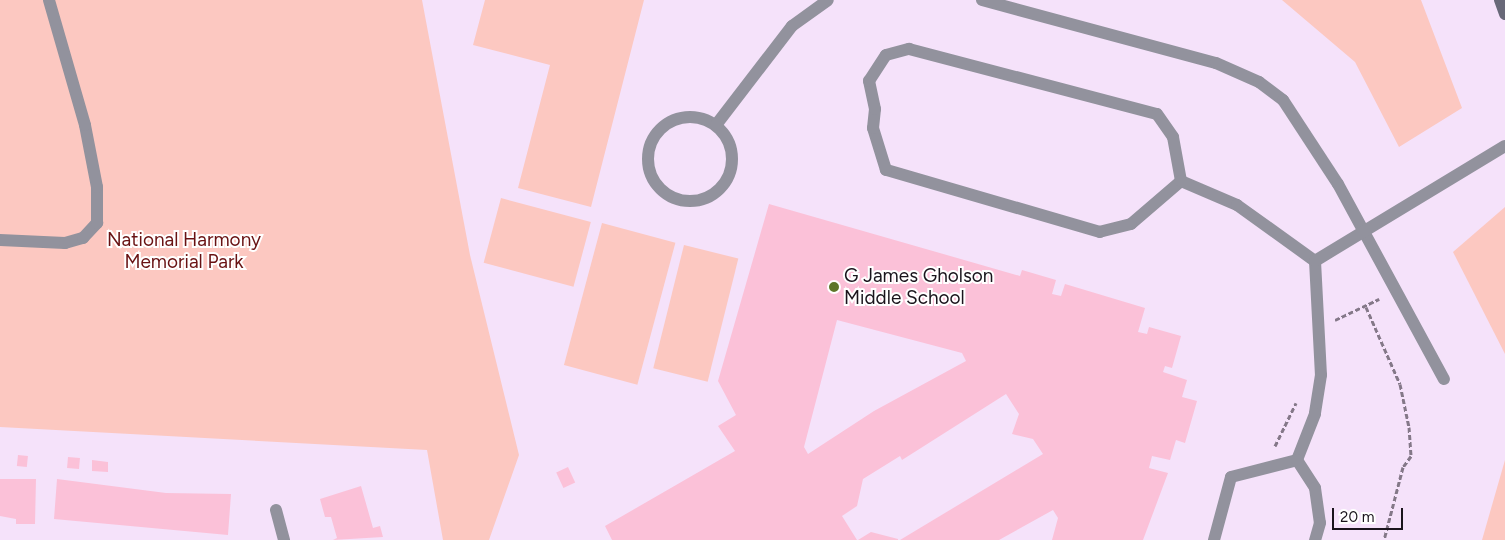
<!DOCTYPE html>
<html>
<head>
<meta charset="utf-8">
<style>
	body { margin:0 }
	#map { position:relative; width:1505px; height:540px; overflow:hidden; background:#f5e2fa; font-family:Figtree,sans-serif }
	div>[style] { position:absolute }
	.green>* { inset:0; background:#fcc8c1; transform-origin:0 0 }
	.building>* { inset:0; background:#fbc1d8; transform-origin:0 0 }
	.path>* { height:3px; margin-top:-1.5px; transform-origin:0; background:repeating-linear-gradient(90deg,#847888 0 5px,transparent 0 7.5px) }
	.lane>* { height:12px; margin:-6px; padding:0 6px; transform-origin:6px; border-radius:6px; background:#92929d }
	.lane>.ring { margin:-6px; padding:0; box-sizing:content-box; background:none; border:12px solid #92929d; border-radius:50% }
	.street>* { height:12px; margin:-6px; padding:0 6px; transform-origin:6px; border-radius:6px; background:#92929d }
	.secondary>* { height:12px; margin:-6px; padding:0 6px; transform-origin:6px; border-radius:6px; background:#686878 }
	.dots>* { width:14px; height:14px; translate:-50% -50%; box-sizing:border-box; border:2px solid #fff; border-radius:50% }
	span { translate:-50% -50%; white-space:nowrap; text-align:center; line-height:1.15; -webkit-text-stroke:4px #fff; paint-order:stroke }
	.park-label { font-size:19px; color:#691213 }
	.poi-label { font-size:19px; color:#1a141c }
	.left { translate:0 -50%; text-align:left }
	.scale { position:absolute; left:1332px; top:508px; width:71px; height:22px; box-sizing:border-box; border:2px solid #1a141c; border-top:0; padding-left:6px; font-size:15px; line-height:18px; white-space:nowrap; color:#1a141c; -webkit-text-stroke:4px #fff; paint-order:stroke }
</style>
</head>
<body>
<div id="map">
	<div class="green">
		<i style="clip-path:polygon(0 0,422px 0,470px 255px,519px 455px,489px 540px,443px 540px,427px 450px,0 427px)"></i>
		<i style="clip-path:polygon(485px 0,644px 0,591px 207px,518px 188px,550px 65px,473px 45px)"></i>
		<i style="clip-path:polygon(1282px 0,1421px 0,1462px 108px,1399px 147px,1355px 62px)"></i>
		<i style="left:501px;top:198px;width:93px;height:67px;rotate:15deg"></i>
		<i style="clip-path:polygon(1505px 207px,1505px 354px,1453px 252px)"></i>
		<i style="left:602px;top:223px;width:76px;height:147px;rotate:15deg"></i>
		<i style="left:684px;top:245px;width:56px;height:127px;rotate:14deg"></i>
		<i style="clip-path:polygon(1505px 460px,1505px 540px,1482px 540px)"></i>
	</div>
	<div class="building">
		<i style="clip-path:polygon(evenodd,769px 204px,1020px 276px,1022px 270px,1056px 280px,1052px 294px,1061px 296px,1065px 284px,1145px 308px,1138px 332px,1147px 334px,1149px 327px,1181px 336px,1172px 368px,1165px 366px,1163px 372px,1187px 380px,1182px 397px,1197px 401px,1185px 443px,1176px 440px,1170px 460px,1152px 456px,1149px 468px,1168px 473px,1143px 540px,1052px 540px,1058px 518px,1053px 510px,999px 540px,900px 540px,1043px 454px,1033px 439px,1012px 434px,1019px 414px,1006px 394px,902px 460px,900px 456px,863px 479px,857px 506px,842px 516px,857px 540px,612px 540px,605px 526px,735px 451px,718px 426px,736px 415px,718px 381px,769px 204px,837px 320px,962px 353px,966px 361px,874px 411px,808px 454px,804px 447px,837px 320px)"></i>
		<i style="left:18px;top:455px;width:10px;height:11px;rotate:6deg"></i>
		<i style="left:68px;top:457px;width:12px;height:11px;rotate:5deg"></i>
		<i style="clip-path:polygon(92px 460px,108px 462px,108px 472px,92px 471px)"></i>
		<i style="left:568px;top:467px;width:17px;height:13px;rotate:65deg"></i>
		<i style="clip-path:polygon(0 479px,36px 479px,35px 524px,16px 524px,16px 519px,0 516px)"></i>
		<i style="clip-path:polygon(57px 479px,166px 493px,231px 494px,228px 535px,54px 519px)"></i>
		<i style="clip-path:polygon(361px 486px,373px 528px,380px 526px,383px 537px,333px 540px,337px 538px,331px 517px,325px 517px,320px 499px)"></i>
		<i style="clip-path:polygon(871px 532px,898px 539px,898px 540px,858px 540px)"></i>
	</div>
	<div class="path">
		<i style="left:1366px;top:307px;width:84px;rotate:66.2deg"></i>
		<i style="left:1400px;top:384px;width:44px;rotate:78.2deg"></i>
		<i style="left:1409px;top:427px;width:29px;rotate:86deg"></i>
		<i style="left:1411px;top:456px;width:14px;rotate:126deg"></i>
		<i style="left:1403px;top:467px;width:75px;rotate:104.6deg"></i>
		<i style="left:1335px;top:320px;width:49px;rotate:-25.5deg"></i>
		<i style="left:1275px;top:446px;width:48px;rotate:-64deg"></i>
	</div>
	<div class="lane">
		<i style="left:982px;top:0;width:242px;rotate:15.1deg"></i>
		<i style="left:1216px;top:63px;width:47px;rotate:23.8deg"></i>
		<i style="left:1259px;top:82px;width:30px;rotate:37deg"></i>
		<i style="left:1283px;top:100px;width:100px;rotate:56.8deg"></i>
		<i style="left:1338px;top:184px;width:222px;rotate:61.5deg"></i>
		<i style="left:909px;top:49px;width:256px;rotate:14.7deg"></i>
		<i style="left:1157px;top:114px;width:28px;rotate:55deg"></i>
		<i style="left:1173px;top:137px;width:45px;rotate:79.7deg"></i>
		<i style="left:1181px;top:181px;width:66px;rotate:139.3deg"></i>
		<i style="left:1131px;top:224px;width:32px;rotate:166deg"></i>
		<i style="left:1100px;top:232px;width:223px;rotate:-163.8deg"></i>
		<i style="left:886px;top:170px;width:44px;rotate:-107.2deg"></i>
		<i style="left:873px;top:128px;width:19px;rotate:-84deg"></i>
		<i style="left:875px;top:109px;width:29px;rotate:-102deg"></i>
		<i style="left:869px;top:81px;width:31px;rotate:-57deg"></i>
		<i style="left:886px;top:55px;width:24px;rotate:-15deg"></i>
		<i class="ring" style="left:648px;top:117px;width:72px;height:72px"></i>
		<i style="left:716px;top:125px;width:125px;rotate:-52.5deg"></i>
		<i style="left:792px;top:26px;width:44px;rotate:-35.8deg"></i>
		<i style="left:1181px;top:181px;width:61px;rotate:23.2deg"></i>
		<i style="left:1237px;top:205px;width:96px;rotate:35.7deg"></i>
		<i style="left:1315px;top:261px;width:114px;rotate:87deg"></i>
		<i style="left:1321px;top:375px;width:39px;rotate:99deg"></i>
		<i style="left:1315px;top:414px;width:49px;rotate:111.4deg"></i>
		<i style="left:0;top:240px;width:65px;rotate:2.6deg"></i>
		<i style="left:65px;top:243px;width:19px;rotate:-16deg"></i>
		<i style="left:83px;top:238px;width:21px;rotate:-47deg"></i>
		<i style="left:97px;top:223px;width:36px;rotate:-90deg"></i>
		<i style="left:97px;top:187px;width:63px;rotate:-101deg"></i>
		<i style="left:85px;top:125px;width:130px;rotate:-106.1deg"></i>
		<i style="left:1315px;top:261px;width:222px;rotate:-31.2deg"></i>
		<i style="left:1214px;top:540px;width:65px;rotate:-74.9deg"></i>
		<i style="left:1231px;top:477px;width:68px;rotate:-14.4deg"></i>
		<i style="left:1297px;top:460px;width:33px;rotate:57deg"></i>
		<i style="left:1315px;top:488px;width:35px;rotate:82deg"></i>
		<i style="left:1320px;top:523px;width:18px;rotate:106deg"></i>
	</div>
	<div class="street">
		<i style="left:276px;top:510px;width:31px;rotate:75deg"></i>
	</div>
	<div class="secondary">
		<i style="left:1500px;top:0;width:15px;rotate:70deg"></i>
	</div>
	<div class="dots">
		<i style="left:834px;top:287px;background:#5d7629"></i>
	</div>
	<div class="park-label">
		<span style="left:184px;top:251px">National Harmony<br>Memorial Park</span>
	</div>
	<div class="poi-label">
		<span class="left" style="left:844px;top:287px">G James Gholson<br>Middle School</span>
	</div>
	<div class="scale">20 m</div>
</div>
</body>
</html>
